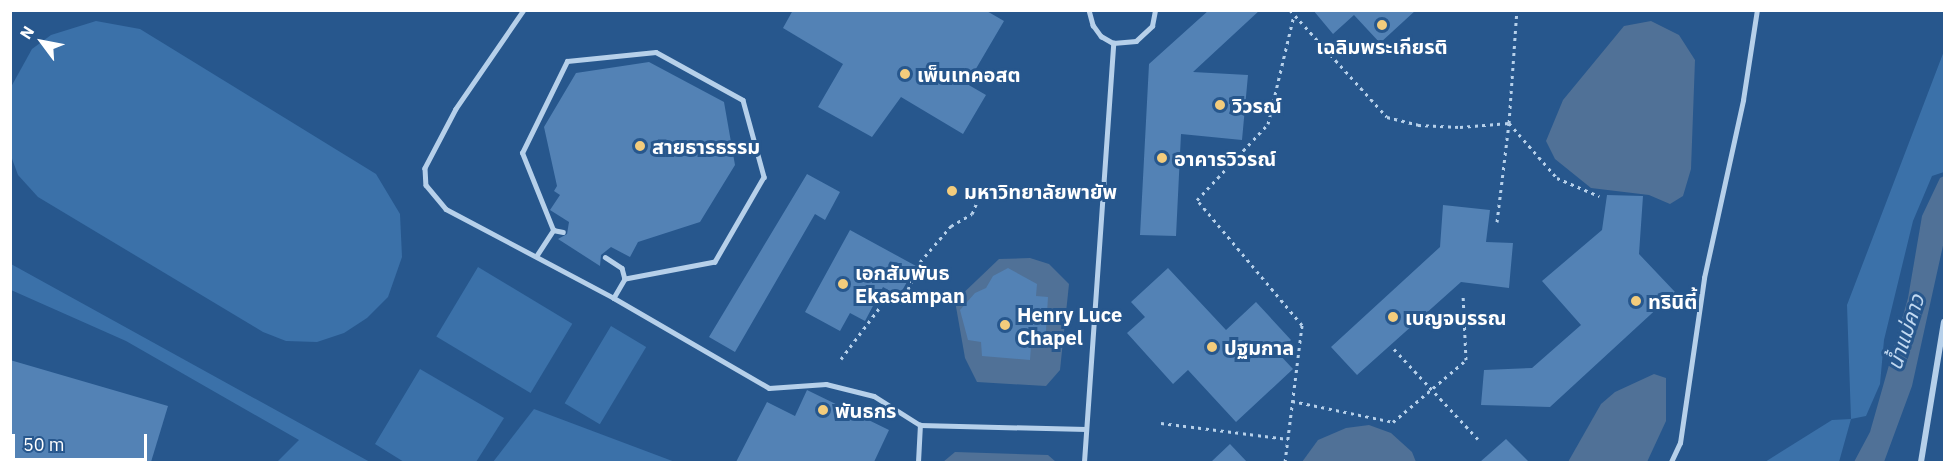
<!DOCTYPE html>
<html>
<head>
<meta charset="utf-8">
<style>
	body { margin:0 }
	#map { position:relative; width:1955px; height:473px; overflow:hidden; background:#27578d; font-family:"IBM Plex Sans","Noto Sans Thai",sans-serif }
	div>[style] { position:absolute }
	.green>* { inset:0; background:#3b71a9; transform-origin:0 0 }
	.water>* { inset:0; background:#507197 }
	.building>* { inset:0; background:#5382b5 }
	.path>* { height:3px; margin-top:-1.5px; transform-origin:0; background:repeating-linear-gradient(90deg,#b6d0ea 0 3px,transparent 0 7.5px) }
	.service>* { height:4.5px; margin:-2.25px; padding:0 2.25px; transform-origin:2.25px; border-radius:2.25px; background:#b6d0ea }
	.minor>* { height:6px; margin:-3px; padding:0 3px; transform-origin:3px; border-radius:3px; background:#b6d0ea }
	.dots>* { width:16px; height:16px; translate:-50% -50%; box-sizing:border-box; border:3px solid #27578d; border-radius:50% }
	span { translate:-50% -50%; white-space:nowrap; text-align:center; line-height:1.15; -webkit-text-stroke:6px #27578d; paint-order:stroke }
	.poi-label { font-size:20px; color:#fff; font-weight:700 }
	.left { translate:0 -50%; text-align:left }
	.water-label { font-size:21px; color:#c2d9f1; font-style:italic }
	.frame { position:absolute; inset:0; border:12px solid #fff; pointer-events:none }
	.north { position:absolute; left:12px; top:12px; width:60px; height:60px; -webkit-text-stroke:4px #27578d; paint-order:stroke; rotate:302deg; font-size:16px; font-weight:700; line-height:24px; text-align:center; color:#fff }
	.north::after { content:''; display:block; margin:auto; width:21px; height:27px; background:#fff; clip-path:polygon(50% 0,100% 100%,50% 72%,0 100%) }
	.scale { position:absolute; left:12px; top:434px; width:135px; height:27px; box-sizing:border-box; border:3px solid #fff; border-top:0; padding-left:8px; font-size:18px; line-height:21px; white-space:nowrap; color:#fff; -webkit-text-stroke:4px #27578d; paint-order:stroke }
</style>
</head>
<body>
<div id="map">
	<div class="green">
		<i style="clip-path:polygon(96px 21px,140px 29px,376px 174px,400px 214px,402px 257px,388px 297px,367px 318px,344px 333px,317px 342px,286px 341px,263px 332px,38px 197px,18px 175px,11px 156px,11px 87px,32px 49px,51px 35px)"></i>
		<i style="clip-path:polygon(1944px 51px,1944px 172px,1932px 176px,1913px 221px,1884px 340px,1880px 384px,1866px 416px,1851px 419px,1839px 462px,1765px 462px,1832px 420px,1851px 419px,1847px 305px)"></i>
		<i style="clip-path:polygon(11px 264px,370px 462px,277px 462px,299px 440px,126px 341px,11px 290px)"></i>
		<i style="left:478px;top:267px;width:110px;height:81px;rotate:31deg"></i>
		<i style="left:611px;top:326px;width:41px;height:90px;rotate:31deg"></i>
		<i style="clip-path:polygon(420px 369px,504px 418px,476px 462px,404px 462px,375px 444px)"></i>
		<i style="clip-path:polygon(534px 409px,675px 462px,493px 462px)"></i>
	</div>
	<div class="water">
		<i style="clip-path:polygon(1651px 21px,1679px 35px,1695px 60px,1691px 169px,1683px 196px,1670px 204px,1649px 195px,1591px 188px,1555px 159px,1546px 141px,1563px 100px,1624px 26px)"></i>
		<i style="clip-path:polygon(1944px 176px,1944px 241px,1912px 386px,1884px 462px,1854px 462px,1870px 432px,1908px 298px,1922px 216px,1940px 178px)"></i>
		<i style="clip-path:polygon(1030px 258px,1049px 264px,1069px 284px,1060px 370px,1046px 386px,977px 382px,965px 358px,955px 301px,999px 259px)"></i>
		<i style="clip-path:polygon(1654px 374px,1666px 378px,1666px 421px,1647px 462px,1568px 462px,1601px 404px,1615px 392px)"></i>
		<i style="clip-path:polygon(1369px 425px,1391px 433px,1412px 452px,1416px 462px,1302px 462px,1318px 440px,1346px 428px)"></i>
		<i style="clip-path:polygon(955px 452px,1048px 455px,1056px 462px,943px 462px)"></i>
	</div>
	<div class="building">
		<i style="clip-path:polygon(793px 10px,985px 10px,1004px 21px,967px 84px,986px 95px,963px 134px,901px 97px,872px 137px,818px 107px,843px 64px,783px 28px)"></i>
		<i style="clip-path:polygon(1209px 10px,1260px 10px,1193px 72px,1248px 75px,1242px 140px,1181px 134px,1176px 236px,1140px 235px,1149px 64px)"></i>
		<i style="clip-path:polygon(1313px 10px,1416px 10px,1380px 43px,1354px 15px,1333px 34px)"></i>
		<i style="clip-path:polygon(649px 62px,724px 102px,735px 165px,700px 222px,638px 242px,630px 257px,611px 247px,601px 255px,600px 266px,558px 239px,567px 234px,569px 222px,550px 210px,560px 195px,554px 191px,557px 186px,544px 127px,576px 73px)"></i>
		<i style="clip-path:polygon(807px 174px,840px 192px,825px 220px,815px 214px,735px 352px,709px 337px)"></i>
		<i style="clip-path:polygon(1607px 195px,1643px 196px,1639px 254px,1675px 292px,1550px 407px,1481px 405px,1484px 370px,1532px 368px,1581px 325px,1542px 281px,1602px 230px)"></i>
		<i style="clip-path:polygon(1443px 205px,1490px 210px,1486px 242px,1513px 243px,1509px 288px,1461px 282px,1357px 375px,1331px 347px,1440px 247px)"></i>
		<i style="clip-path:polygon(850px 230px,916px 266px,899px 296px,883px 287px,865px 321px,850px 313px,840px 331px,805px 312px)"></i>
		<i style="clip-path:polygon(1008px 268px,1037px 284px,1036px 296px,1048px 297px,1045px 347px,1031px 346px,1030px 360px,982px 356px,981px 342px,968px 340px,960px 310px,975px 293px,986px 288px,993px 276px)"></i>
		<i style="clip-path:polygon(1168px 268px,1226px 330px,1256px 302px,1291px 340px,1278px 353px,1293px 369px,1236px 422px,1188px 370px,1173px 384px,1127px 333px,1145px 317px,1131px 302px)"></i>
		<i style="clip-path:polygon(10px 360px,168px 406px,151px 462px,10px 462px)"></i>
		<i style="clip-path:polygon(807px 390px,889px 430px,874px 462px,736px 462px,767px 402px,795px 416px)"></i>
		<i style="clip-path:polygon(1506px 439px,1529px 462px,1480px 462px)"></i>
		<i style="clip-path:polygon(1230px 444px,1247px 462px,1211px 462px)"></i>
	</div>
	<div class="path">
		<i style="left:1290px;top:10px;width:144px;rotate:47.8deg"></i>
		<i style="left:1387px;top:117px;width:32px;rotate:14deg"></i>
		<i style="left:1418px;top:125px;width:42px;rotate:2.7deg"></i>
		<i style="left:1460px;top:127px;width:49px;rotate:-4.7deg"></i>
		<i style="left:1509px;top:123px;width:113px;rotate:-86deg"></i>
		<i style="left:1509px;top:123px;width:73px;rotate:48.9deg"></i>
		<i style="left:1557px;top:178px;width:46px;rotate:23.2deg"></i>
		<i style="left:1497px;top:222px;width:100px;rotate:-83.1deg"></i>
		<i style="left:1394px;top:349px;width:123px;rotate:47deg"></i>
		<i style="left:841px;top:359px;width:75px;rotate:-53.1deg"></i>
		<i style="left:886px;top:299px;width:16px;rotate:14deg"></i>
		<i style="left:902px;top:303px;width:45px;rotate:-66.3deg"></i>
		<i style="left:920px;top:262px;width:48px;rotate:-49.3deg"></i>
		<i style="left:951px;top:226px;width:24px;rotate:-30deg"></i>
		<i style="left:972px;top:214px;width:21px;rotate:-67deg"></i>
		<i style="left:1292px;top:401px;width:103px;rotate:11.7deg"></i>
		<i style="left:1393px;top:422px;width:96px;rotate:-40.3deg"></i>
		<i style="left:1466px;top:360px;width:66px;rotate:-92.6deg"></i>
		<i style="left:1161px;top:423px;width:128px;rotate:7.2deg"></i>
		<i style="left:1285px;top:462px;width:138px;rotate:-82.9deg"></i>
		<i style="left:1302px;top:325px;width:163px;rotate:-130deg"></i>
		<i style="left:1197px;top:200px;width:104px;rotate:-46.9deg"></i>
		<i style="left:1268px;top:124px;width:112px;rotate:-76.6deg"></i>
	</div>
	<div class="service">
		<i style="left:524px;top:10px;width:120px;rotate:124.5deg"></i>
		<i style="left:456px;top:109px;width:67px;rotate:117.7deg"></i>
		<i style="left:425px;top:168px;width:17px;rotate:87deg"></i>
		<i style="left:426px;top:185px;width:31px;rotate:50deg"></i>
		<i style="left:446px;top:209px;width:190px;rotate:27.9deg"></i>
		<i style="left:614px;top:298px;width:179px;rotate:30.1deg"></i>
		<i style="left:769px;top:388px;width:57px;rotate:-4deg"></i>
		<i style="left:826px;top:384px;width:49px;rotate:14deg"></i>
		<i style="left:874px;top:396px;width:54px;rotate:32.2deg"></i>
		<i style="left:920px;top:425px;width:166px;rotate:1.4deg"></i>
		<i style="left:1089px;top:10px;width:16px;rotate:75deg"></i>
		<i style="left:1093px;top:25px;width:14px;rotate:54deg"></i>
		<i style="left:1101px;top:36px;width:14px;rotate:30deg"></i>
		<i style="left:1113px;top:43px;width:23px;rotate:-5deg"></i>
		<i style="left:1136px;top:41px;width:22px;rotate:-43deg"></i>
		<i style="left:1152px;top:26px;width:16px;rotate:-79deg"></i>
		<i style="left:553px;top:230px;width:83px;rotate:-111.9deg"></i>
		<i style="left:522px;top:153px;width:102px;rotate:-63.9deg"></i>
		<i style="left:567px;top:61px;width:89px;rotate:-5.8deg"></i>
		<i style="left:656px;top:52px;width:99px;rotate:28.9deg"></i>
		<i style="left:743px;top:100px;width:80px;rotate:74.7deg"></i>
		<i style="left:764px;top:177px;width:98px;rotate:120deg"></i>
		<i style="left:715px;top:262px;width:92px;rotate:169.3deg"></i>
		<i style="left:537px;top:255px;width:30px;rotate:-57deg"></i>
		<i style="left:553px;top:230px;width:10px;rotate:11deg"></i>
		<i style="left:605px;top:257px;width:20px;rotate:33deg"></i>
		<i style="left:622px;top:268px;width:11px;rotate:75deg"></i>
		<i style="left:625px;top:279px;width:22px;rotate:120deg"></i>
		<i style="left:918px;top:462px;width:37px;rotate:-87deg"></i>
		<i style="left:1084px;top:462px;width:420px;rotate:-86deg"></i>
		<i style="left:1671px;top:462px;width:21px;rotate:-65deg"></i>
		<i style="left:1680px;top:443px;width:167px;rotate:-81.7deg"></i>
		<i style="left:1704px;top:278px;width:182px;rotate:-77.6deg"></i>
		<i style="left:1743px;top:100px;width:91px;rotate:-81.2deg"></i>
	</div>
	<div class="minor">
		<i style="left:1921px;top:462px;width:142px;rotate:-80.7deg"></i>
	</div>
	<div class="dots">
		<i style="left:1382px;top:25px;background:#f3cc7c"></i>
		<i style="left:905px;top:74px;background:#f3cc7c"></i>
		<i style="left:1220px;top:105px;background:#f3cc7c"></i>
		<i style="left:640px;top:146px;background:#f3cc7c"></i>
		<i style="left:1162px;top:158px;background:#f3cc7c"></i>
		<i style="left:952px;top:191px;background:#f3cc7c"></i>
		<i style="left:843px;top:284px;background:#f3cc7c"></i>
		<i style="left:1636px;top:301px;background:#f3cc7c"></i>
		<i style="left:1393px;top:317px;background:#f3cc7c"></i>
		<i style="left:1005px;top:325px;background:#f3cc7c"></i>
		<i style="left:1212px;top:347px;background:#f3cc7c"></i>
		<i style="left:823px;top:410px;background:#f3cc7c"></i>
	</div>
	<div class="poi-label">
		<span style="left:1382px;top:46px">เฉลิมพระเกียรติ</span>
		<span class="left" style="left:917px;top:74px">เพ็นเทคอสต</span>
		<span class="left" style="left:1232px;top:105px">วิวรณ์</span>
		<span class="left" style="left:652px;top:146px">สายธารธรรม</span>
		<span class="left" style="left:1174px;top:158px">อาคารวิวรณ์</span>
		<span class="left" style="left:964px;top:191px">มหาวิทยาลัยพายัพ</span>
		<span class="left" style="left:855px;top:284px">เอกสัมพันธ<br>Ekasampan</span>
		<span class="left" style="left:1648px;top:301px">ทรินิตี้</span>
		<span class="left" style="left:1017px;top:326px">Henry Luce<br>Chapel</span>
		<span class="left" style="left:1405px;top:317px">เบญจบรรณ</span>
		<span class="left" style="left:1224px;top:347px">ปฐมกาล</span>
		<span class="left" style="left:835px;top:410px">พันธกร</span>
	</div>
	<div class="water-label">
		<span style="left:1905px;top:332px;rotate:-72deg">น้ำแม่คาว</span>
	</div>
	<div class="frame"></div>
	<div class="north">N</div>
	<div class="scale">50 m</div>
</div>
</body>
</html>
